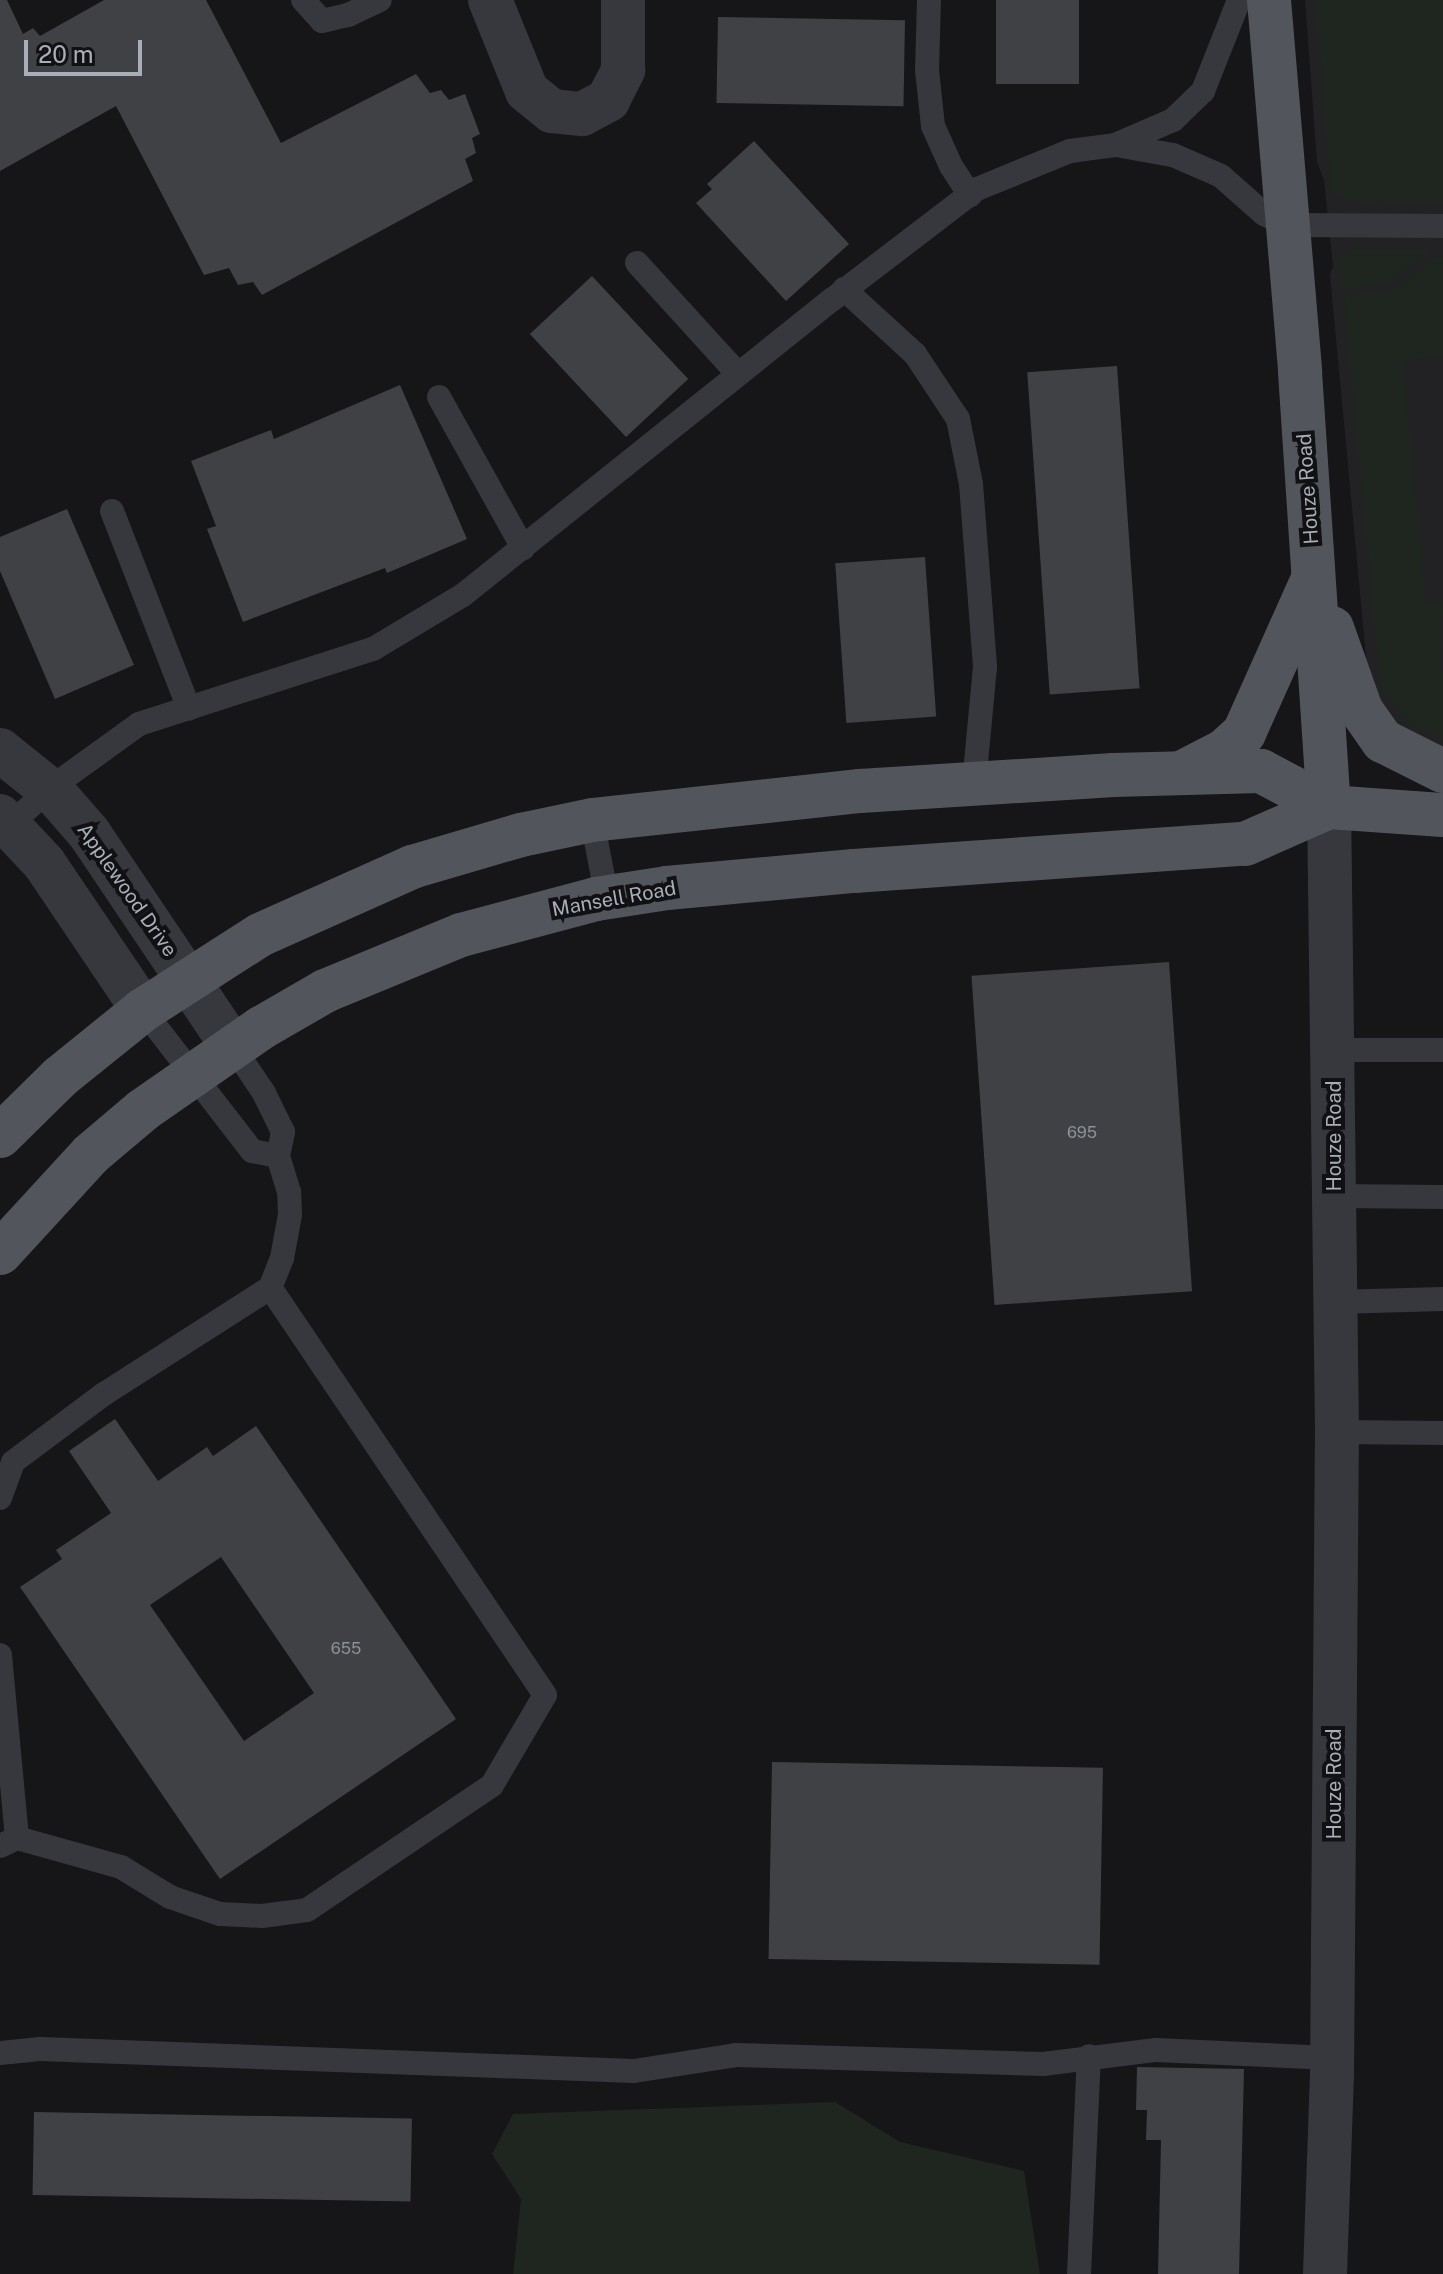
<!DOCTYPE html>
<html>
<head>
<meta charset="utf-8">
<style>
	body { margin:0 }
	#map { position:relative; width:1443px; height:2274px; overflow:hidden; background:#161618; font-family:"Public Sans",sans-serif }
	div>[style] { position:absolute }
	.built>* { inset:0; background:#222225 }
	.green>* { inset:0; background:#1e261f }
	.building>* { inset:0; background:#404145; transform-origin:0 0 }
	.service>* { height:24px; margin:-12px; padding:0 12px; transform-origin:12px; border-radius:12px; background:#37383d }
	.minor>* { height:44px; margin:-22px; padding:0 22px; transform-origin:22px; border-radius:22px; background:#37383d }
	.tertiary>* { height:44px; margin:-22px; padding:0 22px; transform-origin:22px; border-radius:22px; background:#37383d }
	.primary>* { height:44px; margin:-22px; padding:0 22px; transform-origin:22px; border-radius:22px; background:#53555c }
	span { translate:-50% -50%; white-space:nowrap; text-align:center; line-height:1.15; -webkit-text-stroke:8px #111113; paint-order:stroke }
	.number-label { font-size:16px; color:#8e929b }
	.number-label span { -webkit-text-stroke-width:0 }
	.street-label { font-size:20px; color:#a8adb8 }
	.scale { position:absolute; left:24px; top:40px; width:118px; height:36px; box-sizing:border-box; border:4px solid #a8adb8; border-top:0; padding-left:10px; font-size:24px; line-height:28px; white-space:nowrap; color:#a8adb8; -webkit-text-stroke:6px #111113; paint-order:stroke }
</style>
</head>
<body>
<div id="map">
	<div class="built">
		<i style="clip-path:polygon(1305px 0,1443px 0,1443px 749px,1396px 729px,1368px 678px,1330px 275px,1333px 266px,1324px 180px,1317px 162px)"></i>
	</div>
	<div class="green">
		<i style="clip-path:polygon(1316px 0,1443px 0,1443px 202px,1351px 201px,1331px 191px)"></i>
		<i style="clip-path:polygon(1352px 250px,1430px 250px,1390px 283px,1343px 289px,1339px 258px)"></i>
		<i style="clip-path:polygon(1432px 258px,1443px 258px,1443px 356px,1402px 361px,1426px 604px,1443px 603px,1440px 672px,1443px 673px,1443px 738px,1411px 726px,1381px 688px,1344px 297px,1392px 291px)"></i>
		<i style="clip-path:polygon(835px 2102px,900px 2142px,1024px 2171px,1040px 2274px,513px 2274px,521px 2199px,492px 2154px,513px 2114px)"></i>
	</div>
	<div class="building">
		<i style="clip-path:polygon(0 0,7px 0,23px 34px,33px 28px,40px 36px,104px 0,206px 0,281px 143px,416px 74px,430px 93px,441px 90px,449px 100px,465px 94px,480px 134px,472px 138px,476px 153px,465px 159px,473px 181px,262px 295px,253px 282px,238px 285px,229px 268px,204px 275px,116px 106px,0 171px)"></i>
		<i style="left:996px;top:0;width:83px;height:84px"></i>
		<i style="left:718px;top:17px;width:187px;height:86px;rotate:1deg"></i>
		<i style="clip-path:polygon(754px 141px,849px 244px,786px 301px,696px 203px,712px 189px,707px 184px)"></i>
		<i style="left:592px;top:276px;width:141px;height:85px;rotate:47deg"></i>
		<i style="left:1117px;top:366px;width:323px;height:90px;rotate:86deg"></i>
		<i style="clip-path:polygon(400px 385px,467px 539px,387px 573px,385px 568px,243px 622px,207px 529px,216px 526px,191px 461px,271px 430px,274px 439px)"></i>
		<i style="clip-path:polygon(67px 509px,134px 665px,55px 699px,0 571px,0 537px)"></i>
		<i style="left:925px;top:557px;width:160px;height:90px;rotate:86deg"></i>
		<i style="left:1169px;top:962px;width:330px;height:198px;rotate:86deg"></i>
		<i style="clip-path:polygon(evenodd,115px 1419px,158px 1481px,207px 1447px,213px 1456px,256px 1426px,456px 1719px,220px 1879px,20px 1587px,62px 1559px,56px 1550px,111px 1513px,69px 1451px,115px 1419px,221px 1557px,314px 1693px,244px 1741px,150px 1605px,221px 1557px)"></i>
		<i style="left:772px;top:1762px;width:331px;height:197px;rotate:1deg"></i>
		<i style="clip-path:polygon(1137px 2067px,1244px 2069px,1239px 2274px,1158px 2274px,1161px 2140px,1146px 2140px,1147px 2110px,1136px 2110px)"></i>
		<i style="left:34px;top:2112px;width:378px;height:83px;rotate:1deg"></i>
	</div>
	<div class="service">
		<i style="left:303px;top:0;width:28px;rotate:48deg"></i>
		<i style="left:322px;top:21px;width:27px;rotate:-13deg"></i>
		<i style="left:348px;top:15px;width:35px;rotate:-25deg"></i>
		<i style="left:929px;top:0;width:70px;rotate:91.6deg"></i>
		<i style="left:927px;top:70px;width:56px;rotate:83.9deg"></i>
		<i style="left:933px;top:126px;width:44px;rotate:65.8deg"></i>
		<i style="left:951px;top:166px;width:35px;rotate:57deg"></i>
		<i style="left:1116px;top:145px;width:58px;rotate:10deg"></i>
		<i style="left:1173px;top:155px;width:52px;rotate:23.6deg"></i>
		<i style="left:1221px;top:176px;width:57px;rotate:41.5deg"></i>
		<i style="left:1264px;top:214px;width:26px;rotate:25deg"></i>
		<i style="left:1288px;top:225px;width:155px;rotate:0.4deg"></i>
		<i style="left:637px;top:263px;width:150px;rotate:47.7deg"></i>
		<i style="left:844px;top:289px;width:96px;rotate:42.5deg"></i>
		<i style="left:915px;top:354px;width:78px;rotate:56.5deg"></i>
		<i style="left:958px;top:419px;width:66px;rotate:78.7deg"></i>
		<i style="left:971px;top:484px;width:184px;rotate:85.6deg"></i>
		<i style="left:985px;top:667px;width:118px;rotate:95.4deg"></i>
		<i style="left:439px;top:397px;width:173px;rotate:60.9deg"></i>
		<i style="left:112px;top:511px;width:212px;rotate:68.7deg"></i>
		<i style="left:592px;top:820px;width:79px;rotate:79.1deg"></i>
		<i style="left:11px;top:824px;width:52px;rotate:-42.6deg"></i>
		<i style="left:49px;top:789px;width:111px;rotate:-35.8deg"></i>
		<i style="left:139px;top:724px;width:246px;rotate:-17.8deg"></i>
		<i style="left:373px;top:649px;width:105px;rotate:-31deg"></i>
		<i style="left:463px;top:595px;width:474px;rotate:-38.7deg"></i>
		<i style="left:833px;top:299px;width:181px;rotate:-37.4deg"></i>
		<i style="left:977px;top:189px;width:100px;rotate:-22.2deg"></i>
		<i style="left:1070px;top:151px;width:45px;rotate:-7.6deg"></i>
		<i style="left:1115px;top:145px;width:63px;rotate:-23.3deg"></i>
		<i style="left:1173px;top:120px;width:42px;rotate:-44deg"></i>
		<i style="left:1203px;top:91px;width:98px;rotate:-68.4deg"></i>
		<i style="left:143px;top:1010px;width:178px;rotate:52.3deg"></i>
		<i style="left:252px;top:1151px;width:26px;rotate:11deg"></i>
		<i style="left:1333px;top:1050px;width:110px"></i>
		<i style="left:1334px;top:1196px;width:109px;rotate:0.5deg"></i>
		<i style="left:1335px;top:1302px;width:108px;rotate:-1.6deg"></i>
		<i style="left:1337px;top:1432px;width:106px;rotate:0.5deg"></i>
		<i style="left:0;top:1498px;width:38px;rotate:-70deg"></i>
		<i style="left:13px;top:1462px;width:114px;rotate:-36.8deg"></i>
		<i style="left:104px;top:1394px;width:197px;rotate:-32.6deg"></i>
		<i style="left:0;top:1655px;width:184px;rotate:84.7deg"></i>
		<i style="left:0;top:1846px;width:19px;rotate:-25deg"></i>
		<i style="left:17px;top:1838px;width:108px;rotate:15.6deg"></i>
		<i style="left:121px;top:1867px;width:57px;rotate:31.5deg"></i>
		<i style="left:170px;top:1897px;width:53px;rotate:18.8deg"></i>
		<i style="left:220px;top:1914px;width:42px;rotate:2.7deg"></i>
		<i style="left:262px;top:1916px;width:45px;rotate:-7.6deg"></i>
		<i style="left:307px;top:1910px;width:223px;rotate:-34deg"></i>
		<i style="left:492px;top:1785px;width:104px;rotate:-59.5deg"></i>
		<i style="left:545px;top:1695px;width:491px;rotate:-124deg"></i>
		<i style="left:270px;top:1288px;width:32px;rotate:-68deg"></i>
		<i style="left:282px;top:1258px;width:44px;rotate:-79.5deg"></i>
		<i style="left:290px;top:1215px;width:23px;rotate:-92deg"></i>
		<i style="left:289px;top:1192px;width:38px;rotate:-107deg"></i>
		<i style="left:278px;top:1156px;width:25px;rotate:-78deg"></i>
		<i style="left:283px;top:1132px;width:43px;rotate:-116deg"></i>
		<i style="left:264px;top:1093px;width:55px;rotate:-124deg"></i>
		<i style="left:0;top:2053px;width:40px;rotate:-5.7deg"></i>
		<i style="left:40px;top:2049px;width:594px;rotate:2.12deg"></i>
		<i style="left:634px;top:2071px;width:103px;rotate:-8.9deg"></i>
		<i style="left:736px;top:2055px;width:307px;rotate:1.7deg"></i>
		<i style="left:1043px;top:2064px;width:114px;rotate:-7.1deg"></i>
		<i style="left:1156px;top:2050px;width:176px;rotate:2.6deg"></i>
		<i style="left:1079px;top:2274px;width:218px;rotate:-87.4deg"></i>
	</div>
	<div class="minor">
		<i style="left:490px;top:0;width:98px;rotate:67.9deg"></i>
		<i style="left:527px;top:91px;width:32px;rotate:39deg"></i>
		<i style="left:552px;top:111px;width:30px;rotate:6deg"></i>
		<i style="left:582px;top:114px;width:30px;rotate:-28deg"></i>
		<i style="left:608px;top:100px;width:34px;rotate:-63deg"></i>
		<i style="left:623px;top:70px;width:70px;rotate:-90deg"></i>
		<i style="left:0;top:750px;width:70px;rotate:38.7deg"></i>
		<i style="left:55px;top:794px;width:52px;rotate:48.9deg"></i>
		<i style="left:89px;top:833px;width:258px;rotate:56.1deg"></i>
		<i style="left:0;top:816px;width:64px;rotate:46.9deg"></i>
		<i style="left:44px;top:863px;width:177px;rotate:56deg"></i>
	</div>
	<div class="tertiary">
		<i style="left:1325px;top:2274px;width:198px;rotate:-88deg"></i>
		<i style="left:1332px;top:2076px;width:644px;rotate:-89.56deg"></i>
		<i style="left:1337px;top:1432px;width:625px;rotate:-90.73deg"></i>
	</div>
	<div class="primary">
		<i style="left:1269px;top:0;width:373px;rotate:85.2deg"></i>
		<i style="left:1300px;top:372px;width:436px;rotate:86.2deg"></i>
		<i style="left:1332px;top:628px;width:87px;rotate:70.5deg"></i>
		<i style="left:1361px;top:710px;width:38px;rotate:55deg"></i>
		<i style="left:1383px;top:741px;width:67px;rotate:26.6deg"></i>
		<i style="left:1185px;top:771px;width:44px;rotate:-27.1deg"></i>
		<i style="left:1224px;top:751px;width:27px;rotate:-42deg"></i>
		<i style="left:1244px;top:733px;width:169px;rotate:-65.9deg"></i>
		<i style="left:0;top:1136px;width:84px;rotate:-44.5deg"></i>
		<i style="left:60px;top:1077px;width:107px;rotate:-38.9deg"></i>
		<i style="left:143px;top:1010px;width:139px;rotate:-32.7deg"></i>
		<i style="left:260px;top:935px;width:167px;rotate:-24.1deg"></i>
		<i style="left:412px;top:867px;width:114px;rotate:-16.4deg"></i>
		<i style="left:521px;top:835px;width:73px;rotate:-11.9deg"></i>
		<i style="left:592px;top:820px;width:270px;rotate:-6.2deg"></i>
		<i style="left:860px;top:791px;width:254px;rotate:-3.6deg"></i>
		<i style="left:1113px;top:775px;width:148px;rotate:-1.5deg"></i>
		<i style="left:1261px;top:771px;width:77px;rotate:27.9deg"></i>
		<i style="left:1329px;top:807px;width:114px;rotate:4deg"></i>
		<i style="left:0;top:1253px;width:134px;rotate:-47.4deg"></i>
		<i style="left:91px;top:1154px;width:68px;rotate:-40.2deg"></i>
		<i style="left:143px;top:1110px;width:144px;rotate:-34.8deg"></i>
		<i style="left:261px;top:1028px;width:74px;rotate:-30deg"></i>
		<i style="left:325px;top:991px;width:147px;rotate:-22.4deg"></i>
		<i style="left:461px;top:935px;width:140px;rotate:-14.9deg"></i>
		<i style="left:596px;top:899px;width:72px;rotate:-8.8deg"></i>
		<i style="left:667px;top:888px;width:188px;rotate:-5.2deg"></i>
		<i style="left:854px;top:871px;width:392px;rotate:-4deg"></i>
		<i style="left:1245px;top:844px;width:92px;rotate:-23.8deg"></i>
	</div>
	<div class="number-label">
		<span style="left:1082px;top:1133px">695</span>
		<span style="left:346px;top:1649px">655</span>
	</div>
	<div class="street-label">
		<span style="left:1308px;top:489px;rotate:-94deg">Houze Road</span>
		<span style="left:127px;top:890px;rotate:55deg">Applewood Drive</span>
		<span style="left:614px;top:899px;rotate:-10deg">Mansell Road</span>
		<span style="left:1334px;top:1136px;rotate:-90deg">Houze Road</span>
		<span style="left:1334px;top:1784px;rotate:-90deg">Houze Road</span>
	</div>
	<div class="scale">20 m</div>
</div>
</body>
</html>
